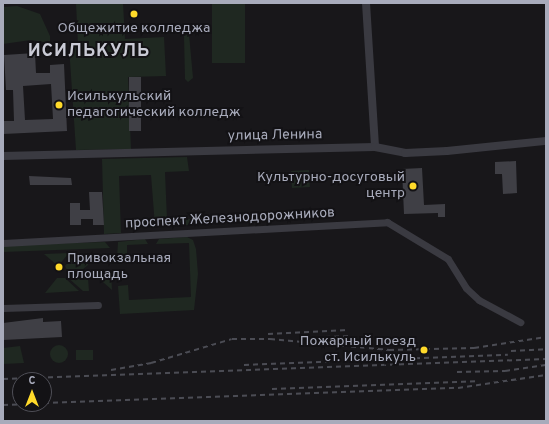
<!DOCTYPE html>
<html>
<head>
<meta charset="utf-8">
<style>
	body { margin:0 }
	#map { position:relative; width:549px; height:424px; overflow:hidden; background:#18171a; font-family:Overpass,sans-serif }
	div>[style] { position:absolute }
	.green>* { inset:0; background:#1f2821; transform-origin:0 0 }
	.round { border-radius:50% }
	.building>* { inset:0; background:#3f3f45; transform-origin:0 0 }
	.minor>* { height:7px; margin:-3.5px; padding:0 3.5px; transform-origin:3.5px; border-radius:3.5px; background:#3a3a41 }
	.tertiary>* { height:8px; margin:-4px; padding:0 4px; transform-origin:4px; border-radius:4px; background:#3a3a41 }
	.rail>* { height:2px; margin-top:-1px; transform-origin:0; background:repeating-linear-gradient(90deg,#4b4c54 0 5px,transparent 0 9px) }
	.dots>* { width:11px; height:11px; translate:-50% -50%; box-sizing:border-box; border:2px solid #131215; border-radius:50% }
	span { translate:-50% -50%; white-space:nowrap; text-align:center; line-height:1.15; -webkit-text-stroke:4px #131215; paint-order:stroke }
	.poi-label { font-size:14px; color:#a8abbb }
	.left { translate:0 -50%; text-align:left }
	.right { translate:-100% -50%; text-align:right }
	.street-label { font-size:14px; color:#a8abbb }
	.district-label { font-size:18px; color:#cacbd6; font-weight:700; letter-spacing:1px }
	.frame { position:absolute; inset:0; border:4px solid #a8abbb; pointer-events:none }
	.north { position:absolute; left:12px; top:372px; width:40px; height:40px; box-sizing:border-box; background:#131215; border:1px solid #4f4f57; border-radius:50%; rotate:0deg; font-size:11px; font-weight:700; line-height:16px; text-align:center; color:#a8abbb }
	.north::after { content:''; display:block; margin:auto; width:14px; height:18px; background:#ffda2a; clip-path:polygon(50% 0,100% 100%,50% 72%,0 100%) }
</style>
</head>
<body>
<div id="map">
	<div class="green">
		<i style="clip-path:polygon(76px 3px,123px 3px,125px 39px,164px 37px,166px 76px,128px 77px,131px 149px,76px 150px,69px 46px,78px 45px)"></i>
		<i style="left:212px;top:3px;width:33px;height:60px"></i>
		<i style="clip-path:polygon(17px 6px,40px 14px,50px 36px,50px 43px,31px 40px,3px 44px,3px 7px)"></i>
		<i style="clip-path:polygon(189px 34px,193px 78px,188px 82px,185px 79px,184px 36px)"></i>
		<i style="clip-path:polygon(187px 157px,189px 171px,165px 172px,167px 220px,193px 219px,192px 225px,155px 226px,151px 175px,119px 176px,121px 233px,104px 234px,102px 159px)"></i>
		<i style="left:309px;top:170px;width:17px;height:18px;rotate:87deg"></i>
		<i style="clip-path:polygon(187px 237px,193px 240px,196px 249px,198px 274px,194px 310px,120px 314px,118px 286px,128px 285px,129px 300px,191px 297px,189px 243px,156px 244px,159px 239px)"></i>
		<i style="clip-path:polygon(145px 239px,148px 244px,127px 245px,127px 259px,117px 259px,118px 242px)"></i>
		<i style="clip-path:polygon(105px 242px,110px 248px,3px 252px,3px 245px)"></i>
		<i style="clip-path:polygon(69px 253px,58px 266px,44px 254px)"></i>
		<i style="clip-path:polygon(75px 254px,87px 254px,88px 265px,82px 270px,67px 270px,65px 266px)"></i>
		<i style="clip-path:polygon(83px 272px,88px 278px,89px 291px,83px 291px,66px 276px)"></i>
		<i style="clip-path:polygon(111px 272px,112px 290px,95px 275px)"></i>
		<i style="clip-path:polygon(57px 278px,65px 278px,79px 291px,45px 293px)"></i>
		<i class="round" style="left:50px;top:345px;width:18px;height:18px"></i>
		<i style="clip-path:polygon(20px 346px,24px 363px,3px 364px,3px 348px)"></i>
		<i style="left:93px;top:350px;width:10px;height:17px;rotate:90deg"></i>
	</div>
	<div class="building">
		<i style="clip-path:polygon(evenodd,35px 53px,36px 73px,50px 73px,50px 65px,64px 64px,67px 131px,3px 134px,3px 121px,14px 121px,13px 90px,6px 90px,4px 55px,35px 53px,51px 84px,53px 119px,25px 120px,23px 86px,51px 84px)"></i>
		<i style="left:129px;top:77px;width:12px;height:54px"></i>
		<i style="clip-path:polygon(516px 161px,517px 193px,503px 194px,502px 174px,495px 174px,495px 162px)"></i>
		<i style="clip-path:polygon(422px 168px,424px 205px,445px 204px,445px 217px,438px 217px,438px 213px,404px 214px,402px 169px)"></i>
		<i style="clip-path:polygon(29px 176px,71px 178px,72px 185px,30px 185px)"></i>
		<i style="clip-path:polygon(89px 192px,102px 192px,104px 225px,93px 225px,93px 219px,81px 219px,81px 225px,70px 225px,70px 203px,80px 203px,80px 210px,90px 210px)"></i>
		<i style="clip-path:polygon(43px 318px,43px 322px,61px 321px,62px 337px,3px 340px,3px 323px)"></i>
	</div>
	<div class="minor">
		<i style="left:3px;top:243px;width:385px;rotate:-3.1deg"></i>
		<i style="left:387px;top:222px;width:71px;rotate:31.2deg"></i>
		<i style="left:448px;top:259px;width:34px;rotate:58deg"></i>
		<i style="left:466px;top:288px;width:18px;rotate:43deg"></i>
		<i style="left:479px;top:300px;width:47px;rotate:28.2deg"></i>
		<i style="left:3px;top:308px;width:95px;rotate:-1.8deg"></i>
	</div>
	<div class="tertiary">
		<i style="left:366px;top:3px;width:144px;rotate:86.4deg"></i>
		<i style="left:3px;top:156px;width:372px;rotate:-1.4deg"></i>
		<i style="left:375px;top:147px;width:31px;rotate:11deg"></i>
		<i style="left:405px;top:153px;width:42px;rotate:-2.7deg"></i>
		<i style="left:447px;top:151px;width:100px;rotate:-5.8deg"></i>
	</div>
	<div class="rail">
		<i style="left:268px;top:334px;width:80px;rotate:-2.9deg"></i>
		<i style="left:325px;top:337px;width:24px;rotate:-2deg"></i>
		<i style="left:511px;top:351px;width:35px;rotate:-3deg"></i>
		<i style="left:244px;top:365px;width:264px;rotate:-2.2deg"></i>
		<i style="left:111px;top:370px;width:41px;rotate:-9.9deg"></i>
		<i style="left:151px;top:363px;width:84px;rotate:-16.5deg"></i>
		<i style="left:232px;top:339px;width:38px"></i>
		<i style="left:270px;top:339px;width:120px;rotate:5.3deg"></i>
		<i style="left:389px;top:350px;width:85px;rotate:-1.3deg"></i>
		<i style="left:474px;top:348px;width:73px;rotate:-8.7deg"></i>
		<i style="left:457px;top:372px;width:48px;rotate:-1.2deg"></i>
		<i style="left:505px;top:371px;width:41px;rotate:-8.3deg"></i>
		<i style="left:3px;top:379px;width:543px;rotate:-2.11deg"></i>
		<i style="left:272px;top:389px;width:204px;rotate:-2.2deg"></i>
		<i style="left:44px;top:403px;width:414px;rotate:-2.1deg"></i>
		<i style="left:458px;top:388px;width:89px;rotate:-8.4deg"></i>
		<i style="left:3px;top:405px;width:24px;rotate:-2deg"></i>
	</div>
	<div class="dots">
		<i style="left:134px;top:14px;background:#ffda2a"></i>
		<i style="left:59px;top:105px;background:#ffda2a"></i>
		<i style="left:413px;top:186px;background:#ffda2a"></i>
		<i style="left:59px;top:267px;background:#ffda2a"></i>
		<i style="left:424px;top:350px;background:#ffda2a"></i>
	</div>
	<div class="poi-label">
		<span style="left:134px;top:29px">Общежитие колледжа</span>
		<span class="left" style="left:67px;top:105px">Исилькульский<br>педагогический колледж</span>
		<span class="right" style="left:405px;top:186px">Культурно-досуговый<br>центр</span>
		<span class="left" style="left:67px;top:267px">Привокзальная<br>площадь</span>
		<span class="right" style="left:416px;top:350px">Пожарный поезд<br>ст. Исилькуль</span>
	</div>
	<div class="street-label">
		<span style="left:275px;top:136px;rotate:-1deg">улица Ленина</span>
		<span style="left:230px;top:219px;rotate:-3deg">проспект Железнодорожников</span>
	</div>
	<div class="district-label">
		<span style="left:89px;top:52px">ИСИЛЬКУЛЬ</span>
	</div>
	<div class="frame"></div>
	<div class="north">С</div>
</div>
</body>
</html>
